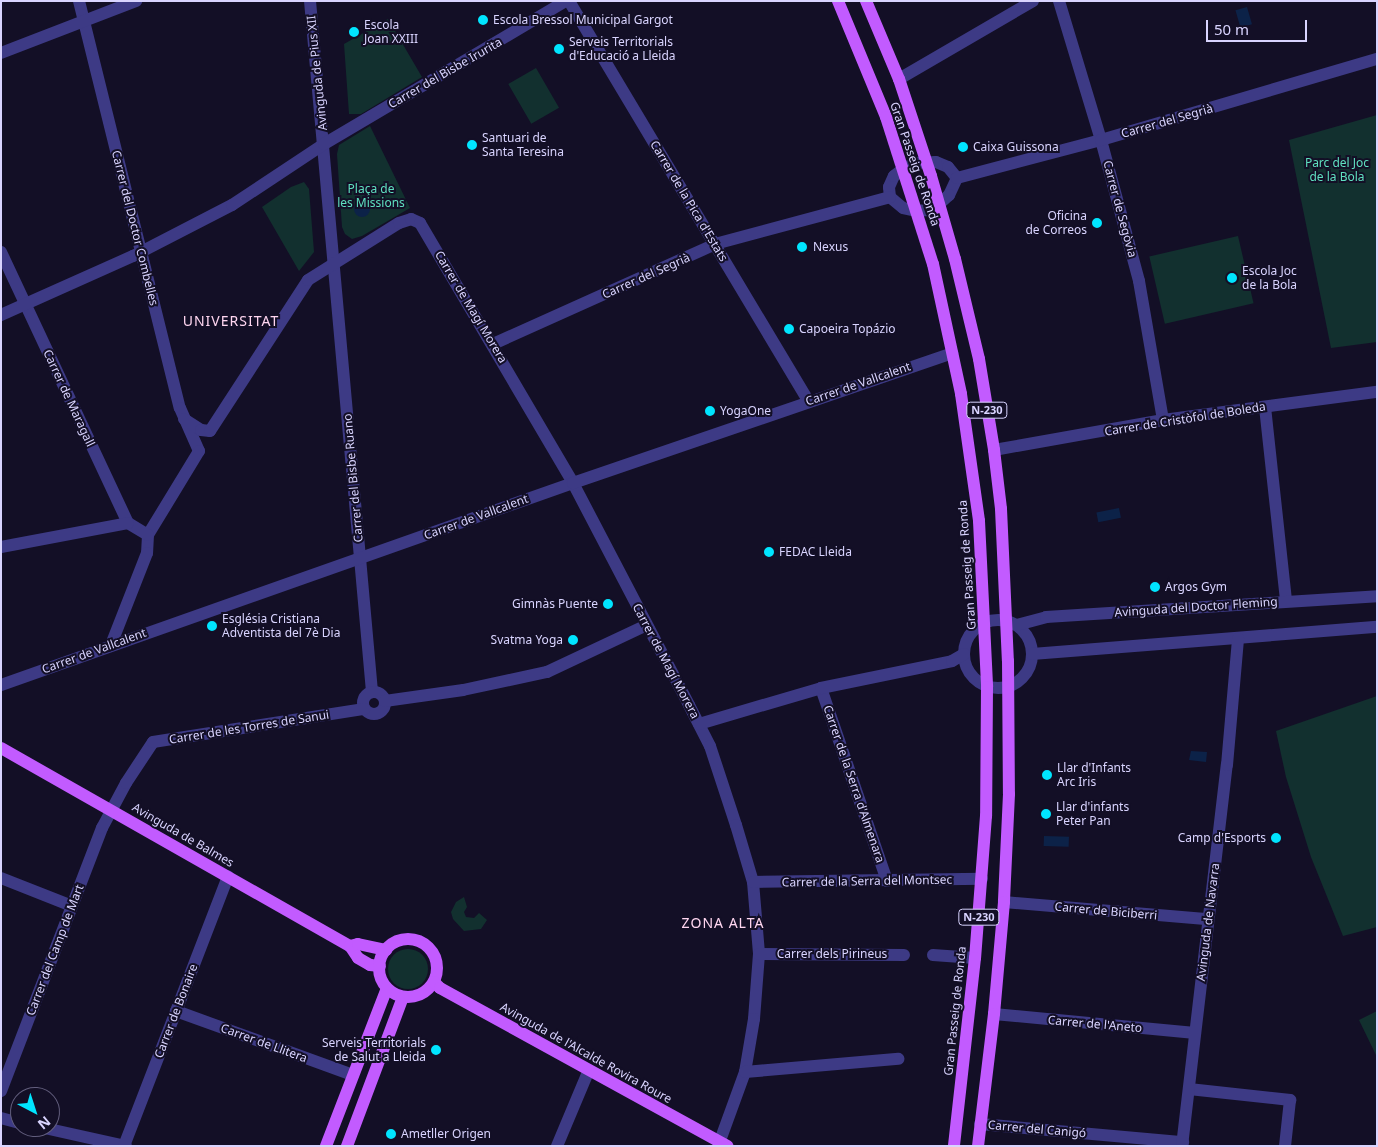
<!DOCTYPE html>
<html>
<head>
<meta charset="utf-8">
<style>
	body { margin:0 }
	#map { position:relative; width:1378px; height:1147px; overflow:hidden; background:#130f26; font-family:"Noto Sans",sans-serif }
	div>[style] { position:absolute }
	.green>* { inset:0; background:#12302f; transform-origin:0 0 }
	.round { border-radius:50% }
	.water>* { inset:0; background:#0c2248; transform-origin:0 0 }
	.minor>* { height:12px; margin:-6px; padding:0 6px; transform-origin:6px; border-radius:6px; background:#3d3a85 }
	.minor>.ring { margin:-6px; padding:0; box-sizing:content-box; background:none; border:12px solid #3d3a85; border-radius:50% }
	.major>* { height:12px; margin:-6px; padding:0 6px; transform-origin:6px; border-radius:6px; background:#c25bff }
	.major>.ring { margin:-6px; padding:0; box-sizing:content-box; background:none; border:12px solid #c25bff; border-radius:50% }
	.dots>* { width:14px; height:14px; translate:-50% -50%; box-sizing:border-box; border:2px solid #130f26; border-radius:50% }
	span { translate:-50% -50%; white-space:nowrap; text-align:center; line-height:1.15; -webkit-text-stroke:4px #130f26; paint-order:stroke }
	.shield-label span { padding:1px 4px; background:#130f26; border:1px solid; border-radius:4px; -webkit-text-stroke-width:0 }
	.shield-label { font-size:11px; color:#d9d4ff; font-weight:700 }
	.poi-label { font-size:12px; color:#d9d4ff }
	.left { translate:0 -50%; text-align:left }
	.right { translate:-100% -50%; text-align:right }
	.street-label { font-size:12px; color:#d9d4ff }
	.park-label { font-size:12px; color:#5fe0c0 }
	.neighbourhood-label { font-size:14px; color:#ffd6f0; letter-spacing:1px }
	.frame { position:absolute; inset:0; border:2px solid #d9d4ff; pointer-events:none }
	.north { position:absolute; left:10px; top:1087px; width:50px; height:50px; box-sizing:border-box; background:#130f26; border:1px solid #625e7d; border-radius:50%; rotate:140deg; font-size:14px; font-weight:700; line-height:20px; text-align:center; color:#d9d4ff }
	.north::after { content:''; display:block; margin:auto; width:18px; height:22px; background:#00e5ff; clip-path:polygon(50% 0,100% 100%,50% 72%,0 100%) }
	.scale { position:absolute; left:1206px; top:20px; width:101px; height:22px; box-sizing:border-box; border:2px solid #d9d4ff; border-top:0; padding-left:6px; font-size:15px; line-height:18px; white-space:nowrap; color:#d9d4ff; -webkit-text-stroke:4px #130f26; paint-order:stroke }
</style>
</head>
<body>
<div id="map">
	<div class="green">
		<i style="clip-path:polygon(388px 19px,422px 77px,361px 114px,349px 114px,344px 44px)"></i>
		<i style="left:536px;top:68px;width:46px;height:32px;rotate:60deg"></i>
		<i style="clip-path:polygon(1377px 115px,1377px 342px,1331px 348px,1289px 140px)"></i>
		<i style="clip-path:polygon(370px 126px,410px 208px,362px 236px,352px 239px,345px 234px,342px 227px,337px 154px,339px 145px)"></i>
		<i style="clip-path:polygon(304px 182px,309px 189px,314px 252px,299px 271px,262px 207px,291px 187px)"></i>
		<i style="left:1238px;top:236px;width:69px;height:91px;rotate:77deg"></i>
		<i style="clip-path:polygon(1377px 696px,1377px 927px,1343px 936px,1311px 857px,1286px 777px,1276px 731px)"></i>
		<i style="clip-path:polygon(464px 897px,467px 907px,464px 912px,466px 917px,474px 918px,479px 913px,487px 920px,481px 929px,464px 931px,453px 919px,451px 912px,456px 902px)"></i>
		<i class="round" style="left:388px;top:949px;width:40px;height:40px"></i>
		<i style="clip-path:polygon(1377px 1011px,1377px 1055px,1376px 1055px,1359px 1020px)"></i>
	</div>
	<div class="water">
		<i style="left:1247px;top:7px;width:18px;height:12px;rotate:74deg"></i>
		<i class="round" style="left:354px;top:201px;width:16px;height:16px"></i>
		<i style="left:1119px;top:508px;width:10px;height:23px;rotate:79deg"></i>
		<i style="clip-path:polygon(1191px 751px,1207px 752px,1206px 762px,1189px 760px)"></i>
		<i style="left:1044px;top:836px;width:25px;height:10px;rotate:2deg"></i>
	</div>
	<div class="minor">
		<i style="left:79px;top:1px;width:419px;rotate:76.1deg"></i>
		<i style="left:180px;top:408px;width:47px;rotate:66.2deg"></i>
		<i style="left:199px;top:451px;width:98px;rotate:121.3deg"></i>
		<i style="left:148px;top:535px;width:18px;rotate:93deg"></i>
		<i style="left:147px;top:553px;width:99px;rotate:111.4deg"></i>
		<i style="left:310px;top:1px;width:694px;rotate:84.87deg"></i>
		<i style="left:569px;top:1px;width:466px;rotate:59.1deg"></i>
		<i style="left:1059px;top:1px;width:145px;rotate:73.2deg"></i>
		<i style="left:1101px;top:140px;width:146px;rotate:74.9deg"></i>
		<i style="left:1139px;top:281px;width:141px;rotate:80.2deg"></i>
		<i style="left:1px;top:53px;width:145px;rotate:-21.1deg"></i>
		<i style="left:899px;top:79px;width:155px;rotate:-30.2deg"></i>
		<i style="left:936px;top:162px;width:13px;rotate:23deg"></i>
		<i style="left:948px;top:167px;width:14px;rotate:51deg"></i>
		<i style="left:957px;top:178px;width:19px;rotate:115deg"></i>
		<i style="left:949px;top:195px;width:13px;rotate:138deg"></i>
		<i style="left:939px;top:204px;width:13px;rotate:151deg"></i>
		<i style="left:928px;top:210px;width:12px;rotate:175deg"></i>
		<i style="left:916px;top:211px;width:13px;rotate:-167deg"></i>
		<i style="left:903px;top:208px;width:17px;rotate:-140deg"></i>
		<i style="left:890px;top:197px;width:10px;rotate:-96deg"></i>
		<i style="left:889px;top:187px;width:12px;rotate:-66deg"></i>
		<i style="left:894px;top:176px;width:11px;rotate:-38deg"></i>
		<i style="left:903px;top:169px;width:13px;rotate:-27deg"></i>
		<i style="left:915px;top:163px;width:21px;rotate:-3deg"></i>
		<i style="left:957px;top:178px;width:149px;rotate:-14.8deg"></i>
		<i style="left:1101px;top:140px;width:288px;rotate:-16.4deg"></i>
		<i style="left:1px;top:252px;width:299px;rotate:64.9deg"></i>
		<i style="left:128px;top:523px;width:23px;rotate:31deg"></i>
		<i style="left:1px;top:315px;width:145px;rotate:-24.1deg"></i>
		<i style="left:133px;top:256px;width:111px;rotate:-27.3deg"></i>
		<i style="left:232px;top:205px;width:110px;rotate:-33.5deg"></i>
		<i style="left:324px;top:144px;width:281px;rotate:-30.6deg"></i>
		<i style="left:493px;top:344px;width:243px;rotate:-24.2deg"></i>
		<i style="left:715px;top:244px;width:181px;rotate:-15deg"></i>
		<i style="left:1265px;top:407px;width:195px;rotate:83.8deg"></i>
		<i style="left:184px;top:419px;width:20px;rotate:33deg"></i>
		<i style="left:201px;top:430px;width:9px;rotate:6deg"></i>
		<i style="left:210px;top:431px;width:180px;rotate:-57deg"></i>
		<i style="left:308px;top:280px;width:107px;rotate:-32.1deg"></i>
		<i style="left:399px;top:223px;width:13px;rotate:-18deg"></i>
		<i style="left:411px;top:219px;width:10px;rotate:24deg"></i>
		<i style="left:420px;top:223px;width:302px;rotate:59.5deg"></i>
		<i style="left:573px;top:483px;width:250px;rotate:62.4deg"></i>
		<i style="left:689px;top:705px;width:46px;rotate:62.9deg"></i>
		<i style="left:710px;top:746px;width:83px;rotate:71.8deg"></i>
		<i style="left:736px;top:825px;width:59px;rotate:73.4deg"></i>
		<i style="left:753px;top:882px;width:72px;rotate:85.2deg"></i>
		<i style="left:759px;top:954px;width:65px;rotate:94.4deg"></i>
		<i style="left:754px;top:1019px;width:54px;rotate:99.6deg"></i>
		<i style="left:745px;top:1072px;width:79px;rotate:110deg"></i>
		<i style="left:994px;top:450px;width:172px;rotate:-10.1deg"></i>
		<i style="left:1163px;top:420px;width:216px;rotate:-7.5deg"></i>
		<i style="left:1px;top:547px;width:129px;rotate:-10.7deg"></i>
		<i class="ring" style="left:964px;top:620px;width:56px;height:56px"></i>
		<i style="left:1017px;top:625px;width:30px;rotate:-15deg"></i>
		<i style="left:1046px;top:617px;width:332px;rotate:-3.6deg"></i>
		<i style="left:1032px;top:654px;width:346px;rotate:-4.5deg"></i>
		<i style="left:1px;top:685px;width:607px;rotate:-19.45deg"></i>
		<i style="left:573px;top:483px;width:401px;rotate:-18.9deg"></i>
		<i style="left:821px;top:688px;width:204px;rotate:71.1deg"></i>
		<i class="ring" style="left:363px;top:692px;width:10px;height:10px"></i>
		<i style="left:385px;top:701px;width:79px;rotate:-8deg"></i>
		<i style="left:463px;top:690px;width:86px;rotate:-12.1deg"></i>
		<i style="left:547px;top:672px;width:110px;rotate:-25.2deg"></i>
		<i style="left:699px;top:724px;width:127px;rotate:-16.4deg"></i>
		<i style="left:821px;top:688px;width:134px;rotate:-11.6deg"></i>
		<i style="left:952px;top:661px;width:14px;rotate:-30deg"></i>
		<i style="left:1px;top:878px;width:76px;rotate:21.5deg"></i>
		<i style="left:753px;top:882px;width:229px;rotate:-0.8deg"></i>
		<i style="left:1004px;top:902px;width:205px;rotate:4.8deg"></i>
		<i style="left:759px;top:954px;width:145px;rotate:0.4deg"></i>
		<i style="left:933px;top:955px;width:42px;rotate:4.1deg"></i>
		<i style="left:176px;top:1011px;width:188px;rotate:19.9deg"></i>
		<i style="left:994px;top:1014px;width:202px;rotate:5.4deg"></i>
		<i style="left:745px;top:1072px;width:154px;rotate:-4.9deg"></i>
		<i style="left:1189px;top:1089px;width:102px;rotate:6.2deg"></i>
		<i style="left:1290px;top:1100px;width:46px;rotate:96.2deg"></i>
		<i style="left:1px;top:1091px;width:282px;rotate:-69deg"></i>
		<i style="left:102px;top:828px;width:51px;rotate:-61.9deg"></i>
		<i style="left:126px;top:783px;width:49px;rotate:-56.6deg"></i>
		<i style="left:153px;top:742px;width:214px;rotate:-8.9deg"></i>
		<i style="left:1px;top:1118px;width:20px;rotate:15deg"></i>
		<i style="left:980px;top:1124px;width:204px;rotate:5.1deg"></i>
		<i style="left:40px;top:1127px;width:88px;rotate:12.5deg"></i>
		<i style="left:124px;top:1146px;width:289px;rotate:-68.9deg"></i>
		<i style="left:557px;top:1146px;width:82px;rotate:-67.2deg"></i>
		<i style="left:1182px;top:1146px;width:384px;rotate:-83.3deg"></i>
		<i style="left:1227px;top:765px;width:127px;rotate:-85deg"></i>
	</div>
	<div class="major">
		<i style="left:838px;top:1px;width:126px;rotate:67.5deg"></i>
		<i style="left:886px;top:117px;width:154px;rotate:72.3deg"></i>
		<i style="left:933px;top:264px;width:133px;rotate:77.8deg"></i>
		<i style="left:961px;top:394px;width:128px;rotate:81.9deg"></i>
		<i style="left:979px;top:521px;width:166px;rotate:87.2deg"></i>
		<i style="left:987px;top:687px;width:129px;rotate:90.4deg"></i>
		<i style="left:986px;top:816px;width:142px;rotate:94.4deg"></i>
		<i style="left:975px;top:958px;width:189px;rotate:96.4deg"></i>
		<i style="left:866px;top:1px;width:85px;rotate:67.1deg"></i>
		<i style="left:899px;top:79px;width:102px;rotate:71.7deg"></i>
		<i style="left:931px;top:176px;width:86px;rotate:73.9deg"></i>
		<i style="left:955px;top:259px;width:103px;rotate:76.5deg"></i>
		<i style="left:979px;top:359px;width:92px;rotate:80.6deg"></i>
		<i style="left:994px;top:450px;width:59px;rotate:83.2deg"></i>
		<i style="left:1001px;top:509px;width:152px;rotate:87.4deg"></i>
		<i style="left:1008px;top:661px;width:133px;rotate:89.6deg"></i>
		<i style="left:1009px;top:794px;width:108px;rotate:92.7deg"></i>
		<i style="left:1004px;top:902px;width:112px;rotate:95.1deg"></i>
		<i style="left:994px;top:1014px;width:133px;rotate:96.9deg"></i>
		<i style="left:1px;top:748px;width:401px;rotate:29.6deg"></i>
		<i style="left:350px;top:946px;width:14px;rotate:56deg"></i>
		<i style="left:358px;top:958px;width:14px;rotate:30deg"></i>
		<i style="left:370px;top:965px;width:10px;rotate:6deg"></i>
		<i class="ring" style="left:379px;top:939px;width:46px;height:46px"></i>
		<i style="left:350px;top:946px;width:8px;rotate:-14deg"></i>
		<i style="left:358px;top:944px;width:29px;rotate:12deg"></i>
		<i style="left:434px;top:982px;width:8px;rotate:45deg"></i>
		<i style="left:440px;top:988px;width:328px;rotate:28.8deg"></i>
		<i style="left:326px;top:1146px;width:169px;rotate:-68.9deg"></i>
		<i style="left:347px;top:1146px;width:159px;rotate:-69.4deg"></i>
	</div>
	<div class="dots">
		<i style="left:483px;top:20px;background:#00e5ff"></i>
		<i style="left:354px;top:32px;background:#00e5ff"></i>
		<i style="left:559px;top:49px;background:#00e5ff"></i>
		<i style="left:472px;top:145px;background:#00e5ff"></i>
		<i style="left:963px;top:147px;background:#00e5ff"></i>
		<i style="left:1097px;top:223px;background:#00e5ff"></i>
		<i style="left:802px;top:247px;background:#00e5ff"></i>
		<i style="left:1232px;top:278px;background:#00e5ff"></i>
		<i style="left:789px;top:329px;background:#00e5ff"></i>
		<i style="left:710px;top:411px;background:#00e5ff"></i>
		<i style="left:769px;top:552px;background:#00e5ff"></i>
		<i style="left:1155px;top:587px;background:#00e5ff"></i>
		<i style="left:608px;top:604px;background:#00e5ff"></i>
		<i style="left:212px;top:626px;background:#00e5ff"></i>
		<i style="left:573px;top:640px;background:#00e5ff"></i>
		<i style="left:1047px;top:775px;background:#00e5ff"></i>
		<i style="left:1046px;top:814px;background:#00e5ff"></i>
		<i style="left:1276px;top:838px;background:#00e5ff"></i>
		<i style="left:436px;top:1050px;background:#00e5ff"></i>
		<i style="left:391px;top:1134px;background:#00e5ff"></i>
	</div>
	<div class="shield-label">
		<span style="left:987px;top:410px">N-230</span>
		<span style="left:979px;top:917px">N-230</span>
	</div>
	<div class="poi-label">
		<span class="left" style="left:493px;top:20px">Escola Bressol Municipal Gargot</span>
		<span class="left" style="left:364px;top:32px">Escola<br>Joan XXIII</span>
		<span class="left" style="left:569px;top:49px">Serveis Territorials<br>d'Educació a Lleida</span>
		<span class="left" style="left:482px;top:145px">Santuari de<br>Santa Teresina</span>
		<span class="left" style="left:973px;top:147px">Caixa Guissona</span>
		<span class="right" style="left:1087px;top:223px">Oficina<br>de Correos</span>
		<span class="left" style="left:813px;top:247px">Nexus</span>
		<span class="left" style="left:1242px;top:278px">Escola Joc<br>de la Bola</span>
		<span class="left" style="left:799px;top:329px">Capoeira Topázio</span>
		<span class="left" style="left:720px;top:411px">YogaOne</span>
		<span class="left" style="left:779px;top:552px">FEDAC Lleida</span>
		<span class="left" style="left:1165px;top:587px">Argos Gym</span>
		<span class="right" style="left:598px;top:604px">Gimnàs Puente</span>
		<span class="left" style="left:222px;top:626px">Església Cristiana<br>Adventista del 7è Dia</span>
		<span class="right" style="left:563px;top:640px">Svatma Yoga</span>
		<span class="left" style="left:1057px;top:775px">Llar d'Infants<br>Arc Iris</span>
		<span class="left" style="left:1056px;top:814px">Llar d'infants<br>Peter Pan</span>
		<span class="right" style="left:1266px;top:838px">Camp d'Esports</span>
		<span class="right" style="left:426px;top:1050px">Serveis Territorials<br>de Salut a Lleida</span>
		<span class="left" style="left:401px;top:1134px">Ametller Origen</span>
	</div>
	<div class="street-label">
		<span style="left:317px;top:73px;rotate:-96deg">Avinguda de Pius XII</span>
		<span style="left:445px;top:73px;rotate:-30deg">Carrer del Bisbe Irurita</span>
		<span style="left:1167px;top:121px;rotate:-16deg">Carrer del Segrià</span>
		<span style="left:915px;top:164px;rotate:71deg">Gran Passeig de Ronda</span>
		<span style="left:689px;top:201px;rotate:59deg">Carrer de la Pica d'Estats</span>
		<span style="left:1120px;top:209px;rotate:75deg">Carrer de Segòvia</span>
		<span style="left:135px;top:228px;rotate:76deg">Carrer del Doctor Combelles</span>
		<span style="left:646px;top:276px;rotate:-24deg">Carrer del Segrià</span>
		<span style="left:471px;top:307px;rotate:59deg">Carrer de Magí Morera</span>
		<span style="left:858px;top:384px;rotate:-19deg">Carrer de Vallcalent</span>
		<span style="left:69px;top:398px;rotate:65deg">Carrer de Maragall</span>
		<span style="left:1185px;top:419px;rotate:-9deg">Carrer de Cristòfol de Boleda</span>
		<span style="left:353px;top:478px;rotate:-95deg">Carrer del Bisbe Ruano</span>
		<span style="left:476px;top:517px;rotate:-20deg">Carrer de Vallcalent</span>
		<span style="left:967px;top:565px;rotate:-94deg">Gran Passeig de Ronda</span>
		<span style="left:1196px;top:607px;rotate:-4deg">Avinguda del Doctor Fleming</span>
		<span style="left:94px;top:651px;rotate:-20deg">Carrer de Vallcalent</span>
		<span style="left:666px;top:661px;rotate:62deg">Carrer de Magí Morera</span>
		<span style="left:249px;top:727px;rotate:-9deg">Carrer de les Torres de Sanui</span>
		<span style="left:854px;top:784px;rotate:71deg">Carrer de la Serra d'Almenara</span>
		<span style="left:183px;top:835px;rotate:30deg">Avinguda de Balmes</span>
		<span style="left:867px;top:881px;rotate:-1deg">Carrer de la Serra del Montsec</span>
		<span style="left:1106px;top:911px;rotate:5deg">Carrer de Biciberri</span>
		<span style="left:1208px;top:922px;rotate:-83deg">Avinguda de Navarra</span>
		<span style="left:55px;top:950px;rotate:-69deg">Carrer del Camp de Mart</span>
		<span style="left:832px;top:954px">Carrer dels Pirineus</span>
		<span style="left:176px;top:1011px;rotate:-69deg">Carrer de Bonaire</span>
		<span style="left:955px;top:1011px;rotate:-84deg">Gran Passeig de Ronda</span>
		<span style="left:1095px;top:1024px;rotate:5deg">Carrer de l'Aneto</span>
		<span style="left:264px;top:1043px;rotate:20deg">Carrer de Llitera</span>
		<span style="left:586px;top:1053px;rotate:29deg">Avinguda de l'Alcalde Rovira Roure</span>
		<span style="left:1037px;top:1129px;rotate:5deg">Carrer del Canigó</span>
	</div>
	<div class="park-label">
		<span style="left:1337px;top:170px">Parc del Joc<br>de la Bola</span>
		<span style="left:371px;top:196px">Plaça de<br>les Missions</span>
	</div>
	<div class="neighbourhood-label">
		<span style="left:231px;top:321px">UNIVERSITAT</span>
		<span style="left:723px;top:923px">ZONA ALTA</span>
	</div>
	<div class="frame"></div>
	<div class="north">N</div>
	<div class="scale">50 m</div>
</div>
</body>
</html>
